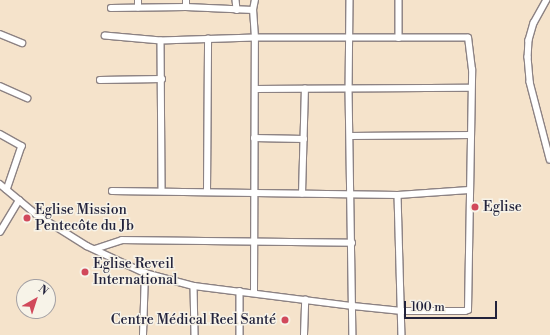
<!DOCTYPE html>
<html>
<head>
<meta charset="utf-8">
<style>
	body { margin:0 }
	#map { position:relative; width:550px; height:335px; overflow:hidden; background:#f5e3cb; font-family:"Libre Bodoni",serif }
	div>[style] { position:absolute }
	.roads { filter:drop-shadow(1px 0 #8c8283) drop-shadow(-1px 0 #8c8283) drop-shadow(0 1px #8c8283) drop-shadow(0 -1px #8c8283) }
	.minor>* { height:5.5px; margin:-2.75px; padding:0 2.75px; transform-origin:2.75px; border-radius:2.75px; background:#fff }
	.dots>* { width:11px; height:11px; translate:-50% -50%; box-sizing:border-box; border:2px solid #f7f3e8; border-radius:50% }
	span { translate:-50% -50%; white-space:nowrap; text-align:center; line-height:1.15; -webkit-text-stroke:3px #f7f3e8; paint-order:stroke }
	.poi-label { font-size:14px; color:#22223b }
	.left { translate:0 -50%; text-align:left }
	.right { translate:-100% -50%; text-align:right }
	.north { position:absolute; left:16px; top:279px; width:40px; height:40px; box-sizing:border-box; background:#f7f3e8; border:1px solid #a29fa3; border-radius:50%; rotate:39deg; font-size:11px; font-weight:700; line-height:16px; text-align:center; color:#22223b }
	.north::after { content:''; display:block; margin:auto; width:14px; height:18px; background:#d1495b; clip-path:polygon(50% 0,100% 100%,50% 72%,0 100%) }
	.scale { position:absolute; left:404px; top:301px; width:93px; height:18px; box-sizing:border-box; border:2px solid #22223b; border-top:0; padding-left:5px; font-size:12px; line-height:14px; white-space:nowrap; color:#22223b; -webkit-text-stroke:3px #f7f3e8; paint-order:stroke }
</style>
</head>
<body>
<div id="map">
	<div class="roads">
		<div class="minor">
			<i style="left:236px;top:0;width:10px;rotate:84deg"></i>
			<i style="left:350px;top:0;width:89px;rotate:90.6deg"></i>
			<i style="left:349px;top:89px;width:246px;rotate:89.1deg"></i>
			<i style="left:399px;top:0;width:38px;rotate:90deg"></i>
			<i style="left:547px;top:0;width:26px;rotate:119deg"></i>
			<i style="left:534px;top:23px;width:18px;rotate:106deg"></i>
			<i style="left:529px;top:40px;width:17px;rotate:93deg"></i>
			<i style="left:528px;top:57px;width:25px;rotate:85deg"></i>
			<i style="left:530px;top:82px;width:80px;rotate:75.4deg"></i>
			<i style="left:186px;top:7px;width:7px;rotate:-90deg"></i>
			<i style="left:111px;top:8px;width:75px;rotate:-0.8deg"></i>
			<i style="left:186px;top:7px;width:67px;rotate:2.6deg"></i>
			<i style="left:138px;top:8px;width:8px;rotate:-90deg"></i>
			<i style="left:0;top:34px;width:24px;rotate:22deg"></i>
			<i style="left:161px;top:41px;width:150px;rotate:89.6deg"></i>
			<i style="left:100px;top:80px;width:62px;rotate:-0.9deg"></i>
			<i style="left:0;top:86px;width:30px;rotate:24deg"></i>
			<i style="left:255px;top:89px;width:216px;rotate:-0.3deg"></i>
			<i style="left:0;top:134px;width:25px;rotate:29deg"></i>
			<i style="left:22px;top:146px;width:46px;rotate:108.8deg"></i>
			<i style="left:350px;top:136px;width:121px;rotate:-0.5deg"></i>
			<i style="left:254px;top:138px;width:50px;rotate:1.1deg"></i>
			<i style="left:0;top:184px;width:47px;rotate:39.8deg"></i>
			<i style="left:36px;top:214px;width:60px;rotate:32.1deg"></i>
			<i style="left:87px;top:246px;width:64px;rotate:25deg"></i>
			<i style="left:145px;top:273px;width:51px;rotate:14.9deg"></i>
			<i style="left:194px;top:286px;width:160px;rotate:7.2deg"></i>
			<i style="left:353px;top:306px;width:49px;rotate:5.8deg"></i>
			<i style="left:402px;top:311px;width:63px"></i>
			<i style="left:465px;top:311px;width:3px;rotate:-18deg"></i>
			<i style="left:468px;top:310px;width:240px;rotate:-89deg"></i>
			<i style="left:472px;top:70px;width:32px;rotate:-97deg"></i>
			<i style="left:468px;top:38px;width:213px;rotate:180deg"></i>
			<i style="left:255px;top:38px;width:94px;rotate:178.2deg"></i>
			<i style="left:161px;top:41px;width:56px;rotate:-174.9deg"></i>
			<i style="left:112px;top:191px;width:286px;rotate:0.8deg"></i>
			<i style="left:398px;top:195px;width:71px;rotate:-4deg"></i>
			<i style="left:207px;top:192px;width:153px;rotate:-89.6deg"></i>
			<i style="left:302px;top:194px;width:105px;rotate:-88.4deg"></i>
			<i style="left:398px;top:195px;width:140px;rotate:88.4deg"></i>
			<i style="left:0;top:232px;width:37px;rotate:-59deg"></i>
			<i style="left:95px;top:249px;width:28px;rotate:-18deg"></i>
			<i style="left:122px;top:240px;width:230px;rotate:0.7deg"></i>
			<i style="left:194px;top:286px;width:49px;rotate:88.8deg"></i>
			<i style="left:240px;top:291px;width:44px;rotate:90deg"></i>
			<i style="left:254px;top:293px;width:255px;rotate:-89.8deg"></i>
			<i style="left:255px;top:38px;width:28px;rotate:-94deg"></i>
			<i style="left:253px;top:10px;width:10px;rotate:-79deg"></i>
			<i style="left:143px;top:335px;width:62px;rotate:-88.2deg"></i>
			<i style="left:304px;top:335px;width:35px;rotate:-88deg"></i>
		</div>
	</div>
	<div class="dots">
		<i style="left:475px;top:207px;background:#d1495b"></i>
		<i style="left:27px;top:218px;background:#d1495b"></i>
		<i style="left:85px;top:272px;background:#d1495b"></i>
		<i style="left:285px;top:320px;background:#d1495b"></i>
	</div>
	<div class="poi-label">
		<span class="left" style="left:483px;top:207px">Eglise</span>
		<span class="left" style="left:35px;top:218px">Eglise Mission<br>Pentecôte du Jb</span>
		<span class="left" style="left:93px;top:272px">Eglise Reveil<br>International</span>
		<span class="right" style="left:276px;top:320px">Centre Médical Reel Santé</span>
	</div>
	<div class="north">N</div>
	<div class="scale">100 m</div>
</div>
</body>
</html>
